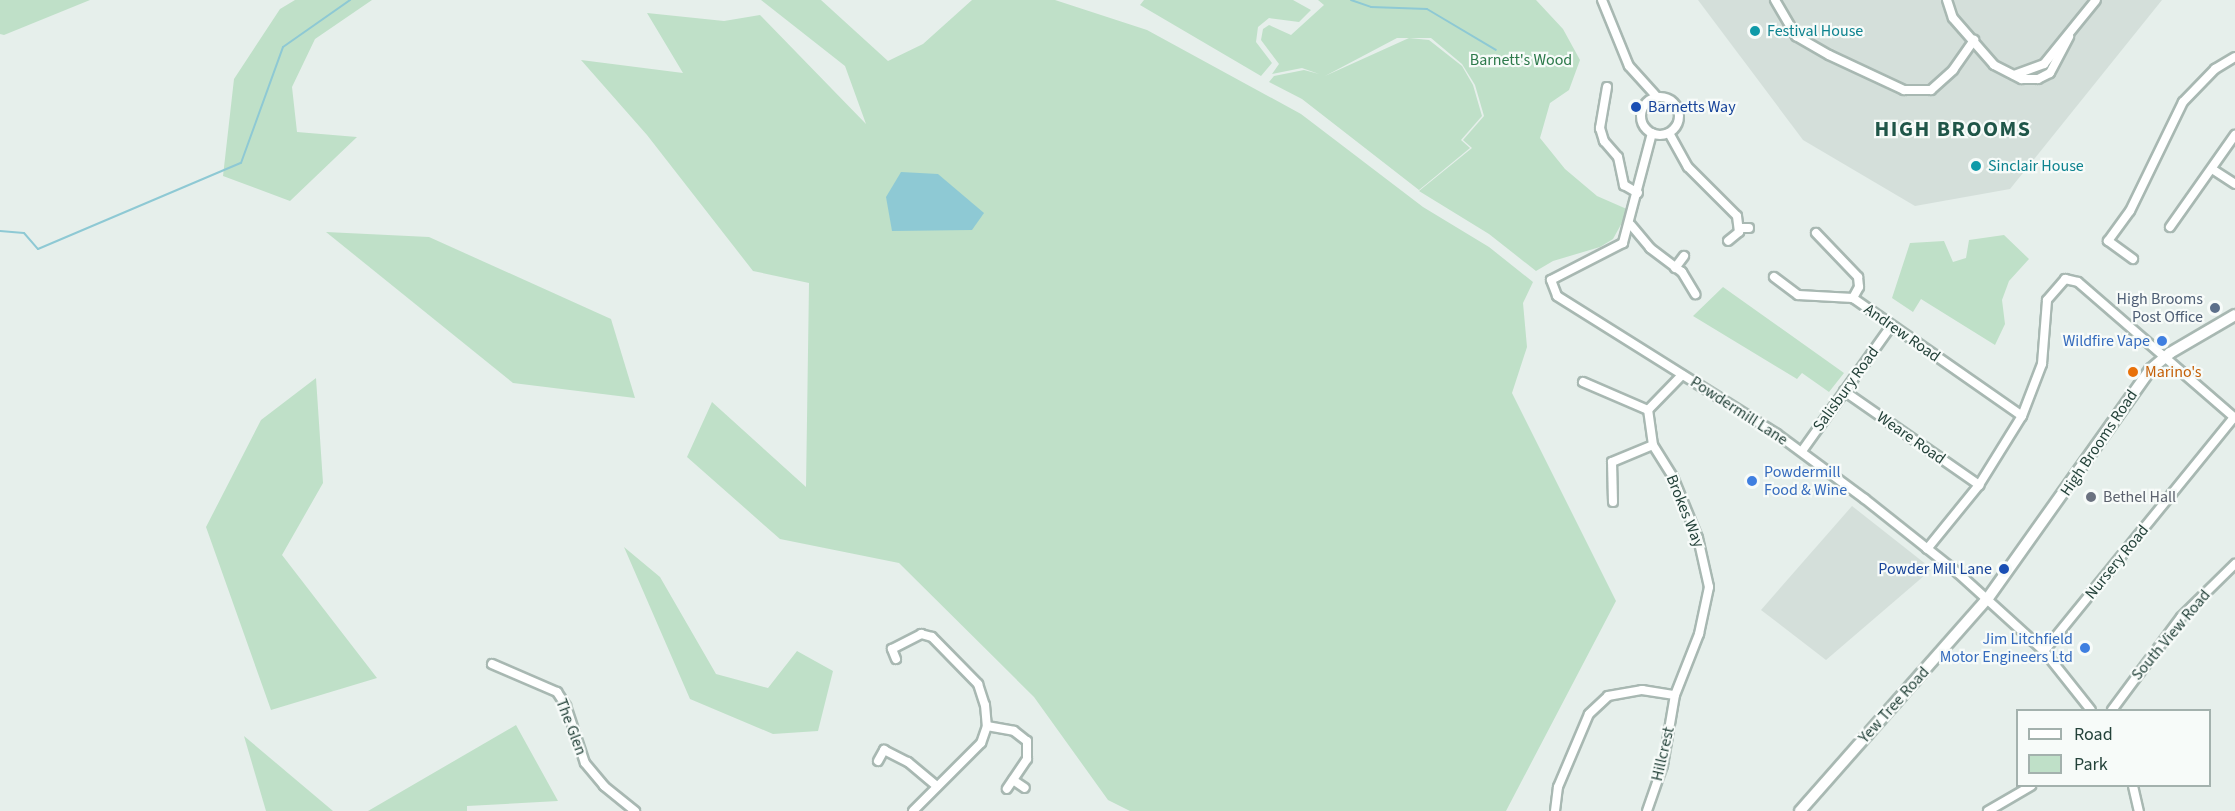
<!DOCTYPE html>
<html>
<head>
<meta charset="utf-8">
<style>
	body { margin:0 }
	#map { position:relative; width:2235px; height:811px; overflow:hidden; background:#e6efeb; font-family:"Source Sans 3",sans-serif }
	div>[style] { position:absolute }
	.built>* { inset:0; background:#d4dfda }
	.green>* { inset:0; background:#bfe0c8 }
	.water>* { inset:0; background:#8ec9d4 }
	.stream>* { height:2px; margin:-1px; padding:0 1px; transform-origin:1px; border-radius:1px; background:#8ec9d4 }
	.roads { filter:drop-shadow(2px 0 #a8b8b2) drop-shadow(-2px 0 #a8b8b2) drop-shadow(0 2px #a8b8b2) drop-shadow(0 -2px #a8b8b2) }
	.street>* { height:8px; margin:-4px; padding:0 4px; transform-origin:4px; border-radius:4px; background:#fff }
	.street>.ring { margin:-4px; padding:0; box-sizing:content-box; background:none; border:8px solid #fff; border-radius:50% }
	.secondary>* { height:10px; margin:-5px; padding:0 5px; transform-origin:5px; border-radius:5px; background:#fff }
	.dots>* { width:16px; height:16px; translate:-50% -50%; box-sizing:border-box; border:3px solid #f7fbf9; border-radius:50% }
	span { translate:-50% -50%; white-space:nowrap; text-align:center; line-height:1.15; -webkit-text-stroke:4.5px #f7fbf9; paint-order:stroke }
	.culture-label { font-size:16px; color:#0d838f }
	.left { translate:0 -50%; text-align:left }
	.park-label { font-size:16px; color:#2d7a4b }
	.transit-label { font-size:16px; color:#164399 }
	.right { translate:-100% -50%; text-align:right }
	.service-label { font-size:16px; color:#4e5e75 }
	.street-label { font-size:16px; color:#24423a }
	.shop-label { font-size:16px; color:#366cbe }
	.food-label { font-size:16px; color:#c56008 }
	.worship-label { font-size:16px; color:#5b616d }
	.district-label { font-size:22px; color:#1f5548; font-weight:700; letter-spacing:1.5px }
	.legend { position:absolute; left:2016px; top:709px; width:195px; height:78px; box-sizing:border-box; background:#f7fbf9; border:2px solid #a3b1ad; margin:0; padding:8px 10px; list-style:none; font-size:18px; color:#24423a }
	.legend li { display:flex; align-items:center; gap:12px; height:30px }
	.legend b { width:30px; border:2px solid #a3b1ad }
</style>
</head>
<body>
<div id="map">
	<div class="built">
		<i style="clip-path:polygon(1698px 0,2162px 0,2010px 189px,1915px 206px,1803px 140px)"></i>
		<i style="clip-path:polygon(1852px 506px,1932px 569px,1826px 660px,1761px 610px)"></i>
	</div>
	<div class="green">
		<i style="clip-path:polygon(0 0,90px 0,4px 35px,0 34px)"></i>
		<i style="clip-path:polygon(295px 0,372px 0,315px 39px,292px 87px,297px 132px,357px 137px,290px 201px,223px 176px,234px 79px,280px 9px)"></i>
		<i style="clip-path:polygon(761px 0,821px 0,888px 61px,923px 44px,972px 0,1055px 0,1147px 30px,1301px 114px,1423px 207px,1489px 247px,1533px 282px,1523px 303px,1527px 347px,1512px 393px,1616px 601px,1506px 811px,1130px 811px,1108px 800px,1034px 697px,899px 563px,780px 539px,687px 457px,712px 402px,806px 487px,809px 283px,753px 271px,647px 135px,581px 60px,683px 73px,647px 13px,724px 21px,760px 15px,866px 124px,845px 66px)"></i>
		<i style="clip-path:polygon(1144px 0,1293px 0,1311px 10px,1299px 22px,1269px 18px,1258px 27px,1256px 42px,1272px 63px,1261px 76px,1140px 5px)"></i>
		<i style="clip-path:polygon(1318px 0,1536px 0,1563px 29px,1580px 60px,1569px 90px,1550px 103px,1540px 138px,1565px 169px,1597px 196px,1629px 210px,1613px 239px,1600px 247px,1553px 261px,1536px 271px,1489px 234px,1419px 191px,1472px 148px,1463px 140px,1484px 116px,1475px 85px,1462px 64px,1431px 38px,1397px 38px,1325px 76px,1409px 38px,1429px 40px,1462px 66px,1473px 85px,1482px 116px,1461px 140px,1470px 148px,1419px 190px,1302px 99px,1269px 82px,1274px 76px,1304px 70px,1319px 74px,1302px 68px,1272px 74px,1279px 64px,1261px 40px,1263px 29px,1269px 25px,1291px 35px,1324px 5px)"></i>
		<i style="clip-path:polygon(326px 232px,429px 237px,611px 319px,635px 398px,513px 383px)"></i>
		<i style="clip-path:polygon(2004px 235px,2029px 259px,2009px 281px,2002px 300px,2005px 324px,1995px 345px,1921px 299px,1913px 312px,1892px 298px,1910px 243px,1944px 241px,1953px 262px,1966px 258px,1969px 240px)"></i>
		<i style="clip-path:polygon(1723px 287px,1844px 373px,1829px 392px,1802px 373px,1797px 379px,1693px 316px)"></i>
		<i style="clip-path:polygon(316px 378px,323px 483px,282px 555px,377px 678px,271px 710px,206px 527px,261px 420px)"></i>
		<i style="clip-path:polygon(624px 547px,660px 577px,716px 674px,768px 688px,797px 651px,833px 671px,818px 731px,773px 734px,690px 699px)"></i>
		<i style="clip-path:polygon(516px 725px,558px 801px,467px 806px,467px 811px,368px 811px)"></i>
		<i style="clip-path:polygon(244px 736px,333px 811px,266px 811px)"></i>
	</div>
	<div class="water">
		<i style="clip-path:polygon(901px 172px,938px 174px,984px 213px,972px 230px,892px 231px,886px 197px)"></i>
	</div>
	<div class="stream">
		<i style="left:1351px;top:0;width:21px;rotate:19deg"></i>
		<i style="left:1371px;top:7px;width:56px;rotate:2deg"></i>
		<i style="left:1427px;top:9px;width:80px;rotate:30.7deg"></i>
		<i style="left:0;top:231px;width:24px;rotate:5deg"></i>
		<i style="left:24px;top:233px;width:21px;rotate:49deg"></i>
		<i style="left:38px;top:249px;width:220px;rotate:-23deg"></i>
		<i style="left:241px;top:163px;width:123px;rotate:-70.1deg"></i>
		<i style="left:283px;top:47px;width:82px;rotate:-35deg"></i>
	</div>
	<div class="roads">
		<div class="street">
			<i style="left:1602px;top:0;width:71px;rotate:67.8deg"></i>
			<i style="left:1629px;top:66px;width:42px;rotate:47.9deg"></i>
			<i style="left:1775px;top:0;width:42px;rotate:59.7deg"></i>
			<i style="left:1796px;top:36px;width:38px;rotate:30deg"></i>
			<i style="left:1829px;top:55px;width:83px;rotate:25deg"></i>
			<i style="left:1904px;top:90px;width:27px"></i>
			<i style="left:1931px;top:90px;width:30px;rotate:-42deg"></i>
			<i style="left:1953px;top:70px;width:37px;rotate:-55deg"></i>
			<i style="left:1947px;top:0;width:19px;rotate:72deg"></i>
			<i style="left:1953px;top:18px;width:62px;rotate:48.9deg"></i>
			<i style="left:1994px;top:65px;width:31px;rotate:27deg"></i>
			<i style="left:2022px;top:79px;width:16px"></i>
			<i style="left:2038px;top:79px;width:13px;rotate:-27deg"></i>
			<i style="left:2050px;top:73px;width:41px;rotate:-62.2deg"></i>
			<i style="left:2014px;top:75px;width:32px;rotate:-20deg"></i>
			<i style="left:2044px;top:64px;width:82px;rotate:-50.9deg"></i>
			<i style="left:1607px;top:87px;width:42px;rotate:99.7deg"></i>
			<i style="left:1600px;top:128px;width:14px;rotate:73deg"></i>
			<i style="left:1604px;top:141px;width:21px;rotate:49deg"></i>
			<i style="left:1618px;top:157px;width:29px;rotate:78deg"></i>
			<i style="left:1624px;top:185px;width:16px;rotate:30deg"></i>
			<i class="ring" style="left:1641px;top:97px;width:30px;height:30px"></i>
			<i style="left:1652px;top:133px;width:114px;rotate:104.8deg"></i>
			<i style="left:1623px;top:243px;width:81px;rotate:152.8deg"></i>
			<i style="left:1551px;top:280px;width:17px;rotate:69deg"></i>
			<i style="left:1557px;top:296px;width:260px;rotate:32.1deg"></i>
			<i style="left:1777px;top:434px;width:109px;rotate:36.5deg"></i>
			<i style="left:1865px;top:499px;width:119px;rotate:38.5deg"></i>
			<i style="left:1958px;top:573px;width:116px;rotate:42.2deg"></i>
			<i style="left:2044px;top:651px;width:75px;rotate:51.5deg"></i>
			<i style="left:1669px;top:133px;width:39px;rotate:61deg"></i>
			<i style="left:1688px;top:167px;width:69px;rotate:45deg"></i>
			<i style="left:1737px;top:216px;width:16px;rotate:83deg"></i>
			<i style="left:1739px;top:232px;width:14px;rotate:141deg"></i>
			<i style="left:2212px;top:169px;width:27px;rotate:33deg"></i>
			<i style="left:1631px;top:225px;width:30px;rotate:50deg"></i>
			<i style="left:1650px;top:248px;width:40px;rotate:37deg"></i>
			<i style="left:1682px;top:272px;width:26px;rotate:59deg"></i>
			<i style="left:2170px;top:227px;width:113px;rotate:-54.8deg"></i>
			<i style="left:1739px;top:228px;width:10px"></i>
			<i style="left:1816px;top:233px;width:61px;rotate:46.3deg"></i>
			<i style="left:1858px;top:277px;width:10px;rotate:84deg"></i>
			<i style="left:1859px;top:287px;width:13px;rotate:119deg"></i>
			<i style="left:2133px;top:259px;width:31px;rotate:-144deg"></i>
			<i style="left:2108px;top:241px;width:37px;rotate:-54deg"></i>
			<i style="left:2130px;top:211px;width:121px;rotate:-64.1deg"></i>
			<i style="left:2183px;top:102px;width:46px;rotate:-45.9deg"></i>
			<i style="left:2215px;top:69px;width:23px;rotate:-31deg"></i>
			<i style="left:1675px;top:268px;width:15px;rotate:-53deg"></i>
			<i style="left:1774px;top:277px;width:30px;rotate:37deg"></i>
			<i style="left:1798px;top:295px;width:55px;rotate:3.1deg"></i>
			<i style="left:1853px;top:298px;width:206px;rotate:34.9deg"></i>
			<i style="left:1583px;top:382px;width:71px;rotate:23.3deg"></i>
			<i style="left:1844px;top:391px;width:165px;rotate:34.8deg"></i>
			<i style="left:1802px;top:451px;width:153px;rotate:-54.5deg"></i>
			<i style="left:1613px;top:502px;width:40px;rotate:-91.4deg"></i>
			<i style="left:1612px;top:462px;width:44px;rotate:-22.5deg"></i>
			<i style="left:1927px;top:549px;width:82px;rotate:-50.9deg"></i>
			<i style="left:1979px;top:485px;width:81px;rotate:-58.1deg"></i>
			<i style="left:2022px;top:416px;width:56px;rotate:-69deg"></i>
			<i style="left:2042px;top:364px;width:64px;rotate:-85.5deg"></i>
			<i style="left:2047px;top:300px;width:28px;rotate:-49deg"></i>
			<i style="left:2065px;top:279px;width:13px;rotate:13deg"></i>
			<i style="left:2078px;top:282px;width:208px;rotate:40.9deg"></i>
			<i style="left:2044px;top:651px;width:301px;rotate:-50.9deg"></i>
			<i style="left:896px;top:659px;width:11px;rotate:-112deg"></i>
			<i style="left:892px;top:649px;width:33px;rotate:-27deg"></i>
			<i style="left:921px;top:634px;width:11px;rotate:15deg"></i>
			<i style="left:932px;top:637px;width:66px;rotate:45.6deg"></i>
			<i style="left:978px;top:684px;width:22px;rotate:72deg"></i>
			<i style="left:985px;top:705px;width:21px;rotate:85deg"></i>
			<i style="left:987px;top:726px;width:18px;rotate:109deg"></i>
			<i style="left:981px;top:743px;width:96px;rotate:135deg"></i>
			<i style="left:492px;top:664px;width:71px;rotate:23.3deg"></i>
			<i style="left:557px;top:692px;width:17px;rotate:57deg"></i>
			<i style="left:566px;top:706px;width:60px;rotate:71.6deg"></i>
			<i style="left:585px;top:763px;width:30px;rotate:50deg"></i>
			<i style="left:604px;top:786px;width:40px;rotate:39deg"></i>
			<i style="left:2112px;top:710px;width:116px;rotate:-53.4deg"></i>
			<i style="left:2181px;top:617px;width:76px;rotate:-44.5deg"></i>
			<i style="left:987px;top:726px;width:27px;rotate:10deg"></i>
			<i style="left:1014px;top:731px;width:16px;rotate:38deg"></i>
			<i style="left:1027px;top:741px;width:18px;rotate:90deg"></i>
			<i style="left:1027px;top:759px;width:36px;rotate:124deg"></i>
			<i style="left:878px;top:761px;width:13px;rotate:-61deg"></i>
			<i style="left:884px;top:750px;width:27px;rotate:27deg"></i>
			<i style="left:908px;top:762px;width:38px;rotate:40deg"></i>
			<i style="left:1013px;top:780px;width:14px;rotate:34deg"></i>
			<i style="left:2133px;top:786px;width:26px;rotate:77deg"></i>
			<i style="left:1555px;top:811px;width:24px;rotate:-83deg"></i>
			<i style="left:1558px;top:787px;width:79px;rotate:-67deg"></i>
			<i style="left:1589px;top:714px;width:26px;rotate:-43deg"></i>
			<i style="left:1608px;top:696px;width:35px;rotate:-10deg"></i>
			<i style="left:1642px;top:690px;width:33px;rotate:9deg"></i>
			<i style="left:1647px;top:811px;width:49px;rotate:-70.8deg"></i>
			<i style="left:1663px;top:765px;width:71px;rotate:-80.3deg"></i>
			<i style="left:1675px;top:695px;width:66px;rotate:-68.5deg"></i>
			<i style="left:1699px;top:634px;width:48px;rotate:-78deg"></i>
			<i style="left:1709px;top:587px;width:50px;rotate:-102.7deg"></i>
			<i style="left:1698px;top:538px;width:66px;rotate:-112.3deg"></i>
			<i style="left:1673px;top:477px;width:38px;rotate:-122deg"></i>
			<i style="left:1653px;top:445px;width:35px;rotate:-98deg"></i>
			<i style="left:1648px;top:410px;width:49px;rotate:-45.8deg"></i>
			<i style="left:1988px;top:811px;width:50px;rotate:-30.2deg"></i>
		</div>
		<div class="secondary">
			<i style="left:1800px;top:811px;width:284px;rotate:-48.6deg"></i>
			<i style="left:1988px;top:598px;width:281px;rotate:-54.6deg"></i>
			<i style="left:2151px;top:369px;width:25px;rotate:-40deg"></i>
			<i style="left:2170px;top:353px;width:75px;rotate:-30.3deg"></i>
		</div>
	</div>
	<div class="dots">
		<i style="left:1755px;top:31px;background:#0f9aa8"></i>
		<i style="left:1636px;top:107px;background:#1a4fb4"></i>
		<i style="left:1976px;top:166px;background:#0f9aa8"></i>
		<i style="left:2215px;top:308px;background:#5c6f8a"></i>
		<i style="left:2162px;top:341px;background:#3f7fe0"></i>
		<i style="left:2133px;top:372px;background:#e8710a"></i>
		<i style="left:1752px;top:481px;background:#3f7fe0"></i>
		<i style="left:2091px;top:497px;background:#6b7280"></i>
		<i style="left:2004px;top:569px;background:#1a4fb4"></i>
		<i style="left:2085px;top:648px;background:#3f7fe0"></i>
	</div>
	<div class="culture-label">
		<span class="left" style="left:1767px;top:31px">Festival House</span>
		<span class="left" style="left:1988px;top:166px">Sinclair House</span>
	</div>
	<div class="park-label">
		<span style="left:1521px;top:60px">Barnett's Wood</span>
	</div>
	<div class="transit-label">
		<span class="left" style="left:1648px;top:107px">Barnetts Way</span>
		<span class="right" style="left:1992px;top:569px">Powder Mill Lane</span>
	</div>
	<div class="service-label">
		<span class="right" style="left:2203px;top:308px">High Brooms<br>Post Office</span>
	</div>
	<div class="street-label">
		<span style="left:1902px;top:333px;rotate:35deg">Andrew Road</span>
		<span style="left:1846px;top:389px;rotate:-54deg">Salisbury Road</span>
		<span style="left:1739px;top:411px;rotate:33deg">Powdermill Lane</span>
		<span style="left:1911px;top:438px;rotate:35deg">Weare Road</span>
		<span style="left:2099px;top:443px;rotate:-56deg">High Brooms Road</span>
		<span style="left:1685px;top:511px;rotate:68deg">Brokes Way</span>
		<span style="left:2117px;top:562px;rotate:-51deg">Nursery Road</span>
		<span style="left:2171px;top:635px;rotate:-50deg">South View Road</span>
		<span style="left:1894px;top:705px;rotate:-48deg">Yew Tree Road</span>
		<span style="left:571px;top:727px;rotate:69deg">The Glen</span>
		<span style="left:1663px;top:754px;rotate:-77deg">Hillcrest</span>
	</div>
	<div class="shop-label">
		<span class="right" style="left:2150px;top:341px">Wildfire Vape</span>
		<span class="left" style="left:1764px;top:481px">Powdermill<br>Food &amp; Wine</span>
		<span class="right" style="left:2073px;top:648px">Jim Litchfield<br>Motor Engineers Ltd</span>
	</div>
	<div class="food-label">
		<span class="left" style="left:2145px;top:372px">Marino's</span>
	</div>
	<div class="worship-label">
		<span class="left" style="left:2103px;top:497px">Bethel Hall</span>
	</div>
	<div class="district-label">
		<span style="left:1953px;top:130px">HIGH BROOMS</span>
	</div>
	<ul class="legend">
	<li><b style="height:8px;background:#fff"></b>Road</li>
	<li><b style="height:16px;background:#bfe0c8"></b>Park</li>
	</ul>
</div>
</body>
</html>
